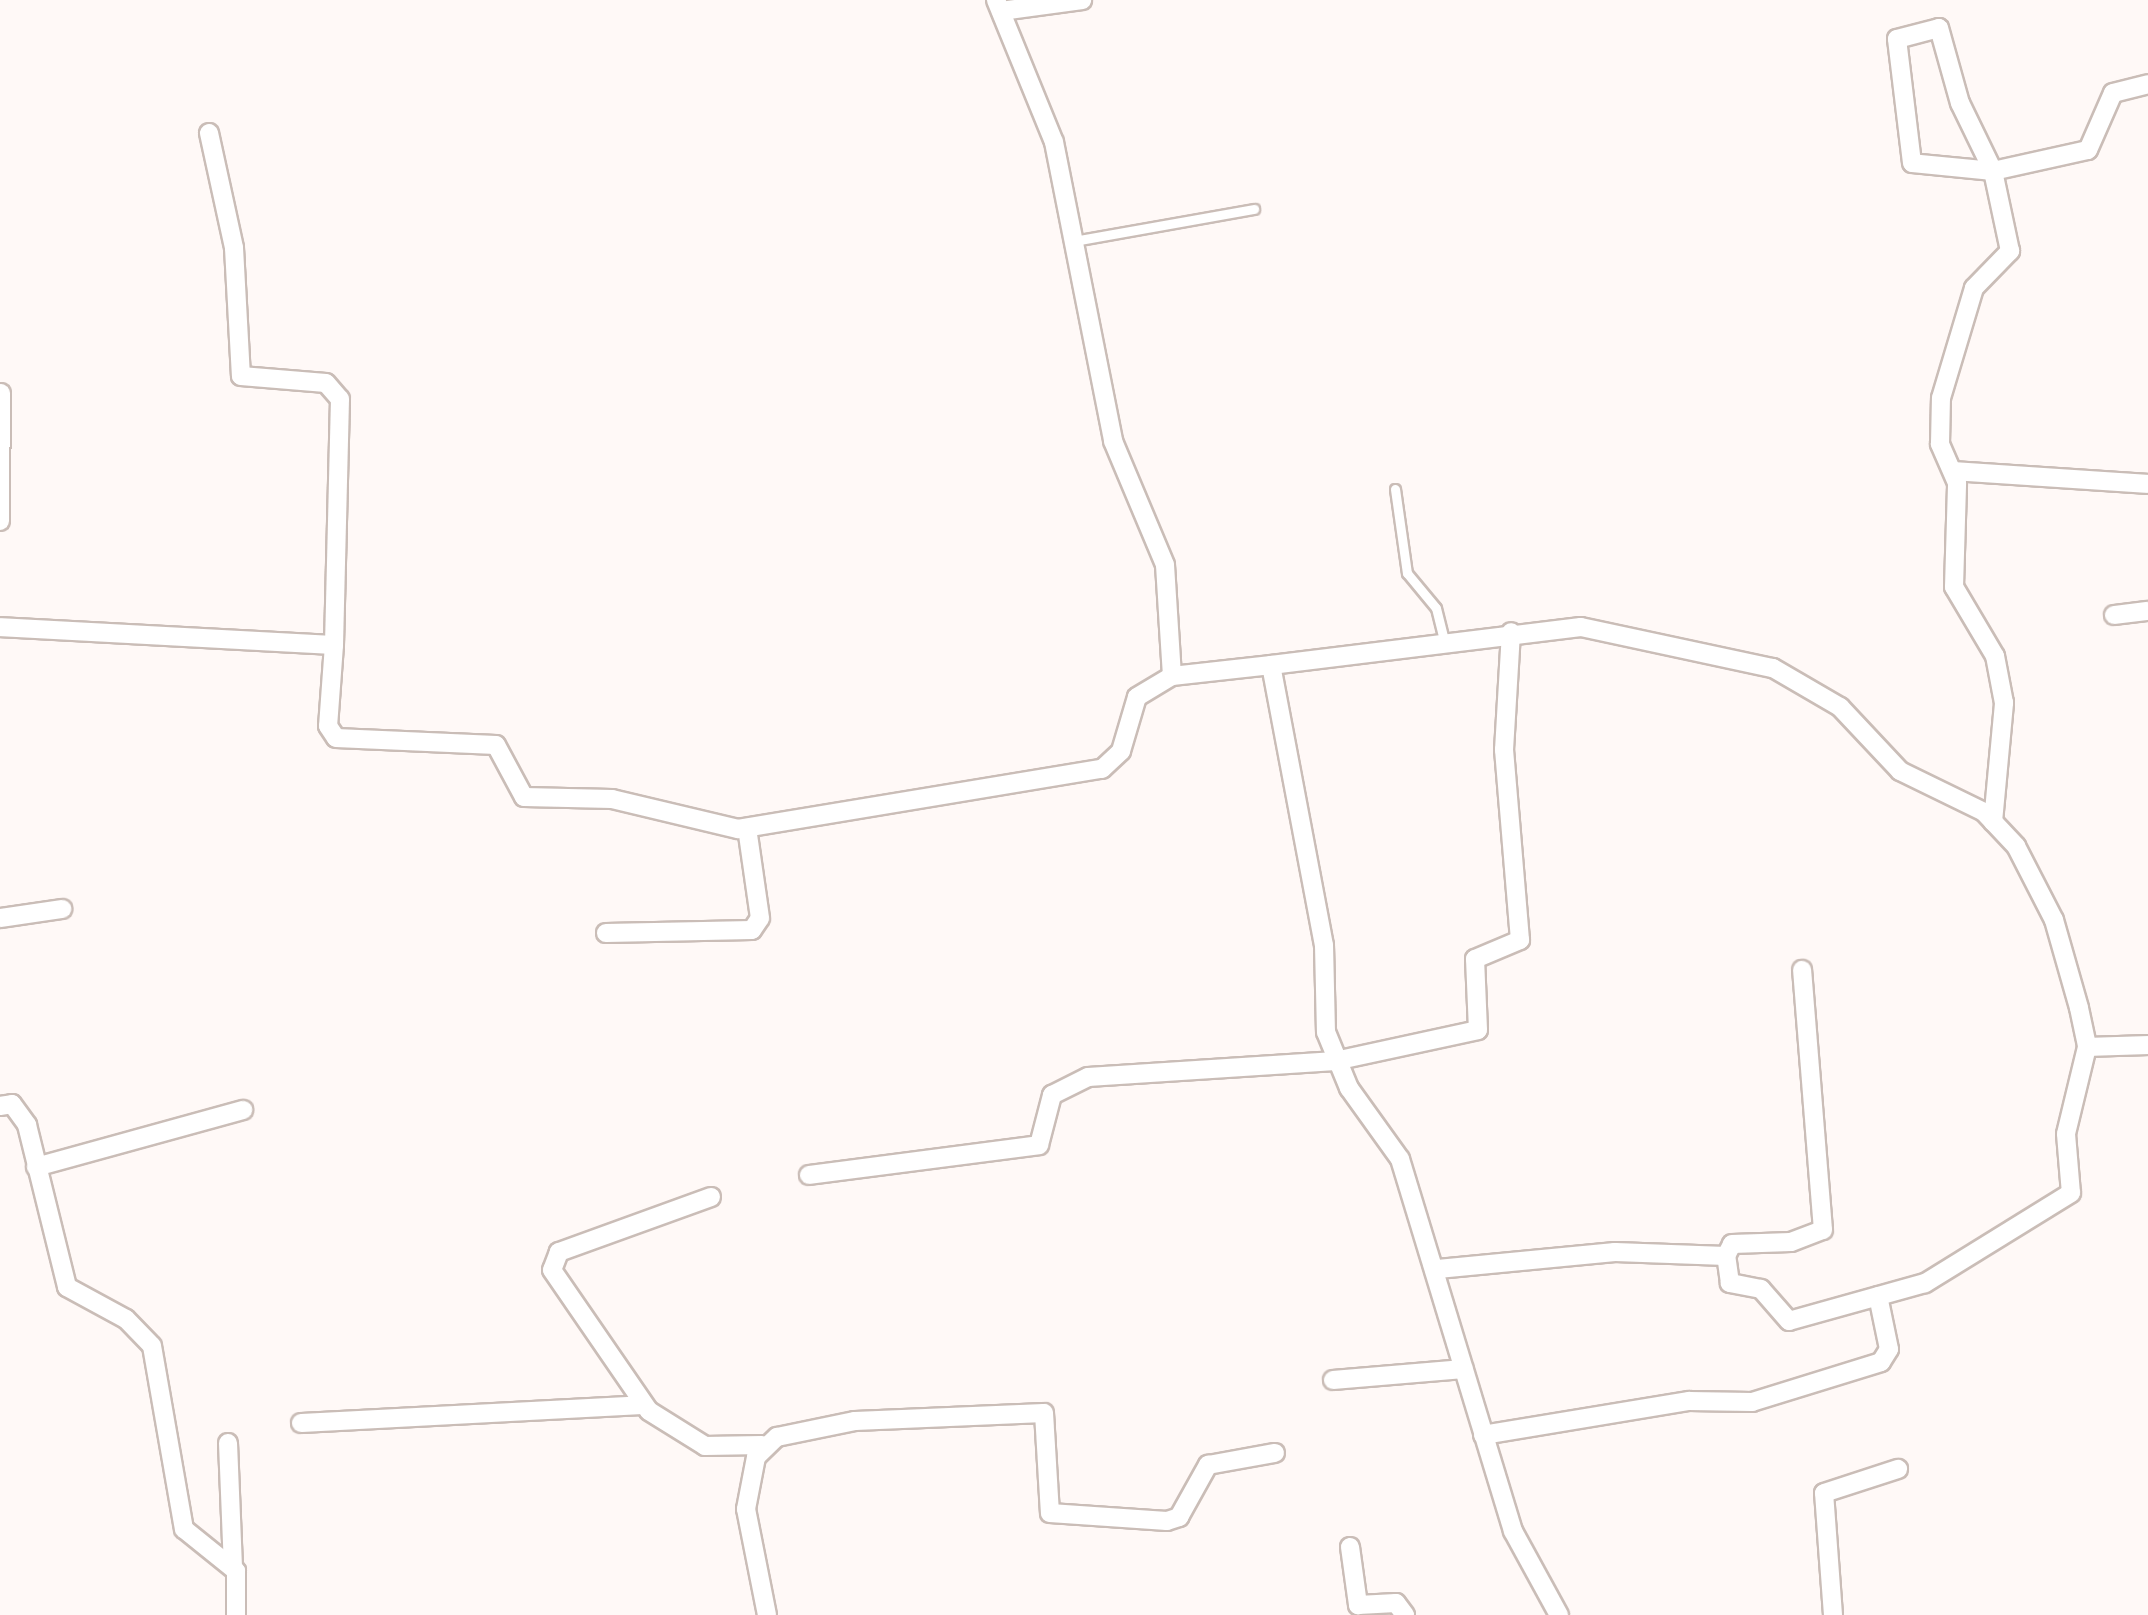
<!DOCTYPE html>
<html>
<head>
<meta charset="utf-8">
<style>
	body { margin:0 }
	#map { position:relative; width:2148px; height:1615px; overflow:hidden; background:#fff9f7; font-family:"Crimson Pro",serif }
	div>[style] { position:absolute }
	.roads { filter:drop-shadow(2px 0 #cabdb7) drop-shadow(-2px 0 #cabdb7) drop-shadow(0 2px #cabdb7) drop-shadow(0 -2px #cabdb7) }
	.lane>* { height:9px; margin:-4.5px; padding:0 4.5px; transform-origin:4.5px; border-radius:4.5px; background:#fff }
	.street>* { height:18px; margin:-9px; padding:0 9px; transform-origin:9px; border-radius:9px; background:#fff }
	span { translate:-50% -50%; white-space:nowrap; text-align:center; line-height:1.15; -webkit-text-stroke:9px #fff; paint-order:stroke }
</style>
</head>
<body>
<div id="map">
	<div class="roads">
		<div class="lane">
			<i style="left:1074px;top:241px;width:183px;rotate:-10.1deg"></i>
			<i style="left:1395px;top:489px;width:85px;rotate:81.9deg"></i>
			<i style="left:1407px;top:573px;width:45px;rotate:50.4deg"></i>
			<i style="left:1436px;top:608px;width:34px;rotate:76deg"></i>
		</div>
		<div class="street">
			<i style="left:996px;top:0;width:153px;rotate:67.8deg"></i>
			<i style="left:1054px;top:142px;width:305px;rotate:78.8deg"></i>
			<i style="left:1113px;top:441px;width:134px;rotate:67.2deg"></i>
			<i style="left:1165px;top:565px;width:111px;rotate:86.4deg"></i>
			<i style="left:1172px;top:676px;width:100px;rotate:-6.3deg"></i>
			<i style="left:1271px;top:665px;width:285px;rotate:79.3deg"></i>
			<i style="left:1324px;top:945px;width:87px;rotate:88.7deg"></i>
			<i style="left:1326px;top:1032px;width:61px;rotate:67.7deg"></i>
			<i style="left:1349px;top:1088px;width:87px;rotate:54.3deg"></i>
			<i style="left:1400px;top:1159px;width:389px;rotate:73.1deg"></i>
			<i style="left:1513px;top:1531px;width:96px;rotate:61.3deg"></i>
			<i style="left:1001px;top:11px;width:82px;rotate:-7.7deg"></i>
			<i style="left:1939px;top:28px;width:78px;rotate:74.4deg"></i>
			<i style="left:1960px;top:103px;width:76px;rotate:64.1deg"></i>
			<i style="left:1993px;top:171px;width:81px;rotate:-174.4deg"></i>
			<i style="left:1912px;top:163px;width:125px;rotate:-96.9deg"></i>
			<i style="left:1897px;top:39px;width:43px;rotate:-14.7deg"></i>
			<i style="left:209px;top:133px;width:118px;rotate:77.7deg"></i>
			<i style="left:234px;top:248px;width:128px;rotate:86.9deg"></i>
			<i style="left:241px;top:376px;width:85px;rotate:4.7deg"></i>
			<i style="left:326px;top:383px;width:21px;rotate:49deg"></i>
			<i style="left:340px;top:399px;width:246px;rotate:91.4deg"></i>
			<i style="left:1954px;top:471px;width:194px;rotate:3.8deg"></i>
			<i style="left:0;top:521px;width:128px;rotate:-89.6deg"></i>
			<i style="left:2114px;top:615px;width:34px;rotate:-7deg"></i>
			<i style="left:0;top:627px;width:334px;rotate:3.1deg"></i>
			<i style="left:334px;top:645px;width:81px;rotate:94.2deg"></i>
			<i style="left:328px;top:726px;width:14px;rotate:56deg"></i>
			<i style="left:336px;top:738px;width:160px;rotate:2.5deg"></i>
			<i style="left:496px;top:745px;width:59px;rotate:61.7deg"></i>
			<i style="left:524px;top:797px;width:88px;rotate:1.3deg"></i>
			<i style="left:612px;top:799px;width:130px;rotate:13.4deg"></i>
			<i style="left:738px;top:829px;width:369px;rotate:-9.4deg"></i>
			<i style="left:1102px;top:769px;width:26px;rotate:-43deg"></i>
			<i style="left:1121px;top:751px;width:56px;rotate:-73.5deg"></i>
			<i style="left:1137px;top:697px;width:41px;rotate:-31deg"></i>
			<i style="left:1271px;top:665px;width:312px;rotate:-7deg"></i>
			<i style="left:1581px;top:627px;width:196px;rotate:12.1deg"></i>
			<i style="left:1773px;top:668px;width:78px;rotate:30.2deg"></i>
			<i style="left:1840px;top:707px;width:88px;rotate:46.8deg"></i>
			<i style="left:1900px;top:771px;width:93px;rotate:26deg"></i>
			<i style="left:1984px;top:812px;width:47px;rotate:46.7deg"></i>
			<i style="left:2016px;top:846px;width:83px;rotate:62.8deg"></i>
			<i style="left:2054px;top:920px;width:91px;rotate:74.1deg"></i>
			<i style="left:2079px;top:1008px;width:40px;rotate:78deg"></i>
			<i style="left:2087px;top:1047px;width:89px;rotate:103.6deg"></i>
			<i style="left:2066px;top:1134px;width:59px;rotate:85.2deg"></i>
			<i style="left:2071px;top:1193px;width:172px;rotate:148.3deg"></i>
			<i style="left:1925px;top:1283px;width:141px;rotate:164.4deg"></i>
			<i style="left:1789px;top:1321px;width:43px;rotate:-131.2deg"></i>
			<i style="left:1761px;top:1289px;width:32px;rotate:-169deg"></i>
			<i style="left:1730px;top:1283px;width:27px;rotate:-98deg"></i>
			<i style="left:1726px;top:1256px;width:111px;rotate:-177.9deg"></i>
			<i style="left:1615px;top:1252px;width:178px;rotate:174.5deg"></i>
			<i style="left:1993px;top:822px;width:120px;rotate:-84.7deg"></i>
			<i style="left:2004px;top:703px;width:48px;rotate:-100.8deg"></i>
			<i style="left:1995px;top:656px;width:80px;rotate:-120.7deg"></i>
			<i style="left:1954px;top:587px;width:104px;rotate:-88.3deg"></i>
			<i style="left:1957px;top:483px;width:43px;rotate:-113.6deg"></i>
			<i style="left:1940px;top:444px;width:46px;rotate:-88.8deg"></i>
			<i style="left:1941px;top:398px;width:115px;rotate:-73.3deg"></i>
			<i style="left:1974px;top:288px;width:52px;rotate:-45.8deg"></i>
			<i style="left:2010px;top:251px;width:82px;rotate:-102deg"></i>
			<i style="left:1993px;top:171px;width:97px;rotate:-12.5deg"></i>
			<i style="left:2088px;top:150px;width:62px;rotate:-66.3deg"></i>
			<i style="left:2113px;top:93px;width:36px;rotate:-14deg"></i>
			<i style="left:0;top:918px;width:63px;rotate:-8.3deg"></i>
			<i style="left:606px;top:933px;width:146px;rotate:-1.2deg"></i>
			<i style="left:752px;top:930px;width:14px;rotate:-56deg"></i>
			<i style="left:760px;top:918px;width:91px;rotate:-98.2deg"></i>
			<i style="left:2087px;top:1047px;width:61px;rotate:-1.9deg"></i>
			<i style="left:0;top:1106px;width:12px;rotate:-9deg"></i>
			<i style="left:12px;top:1104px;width:26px;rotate:54deg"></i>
			<i style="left:27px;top:1125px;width:167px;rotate:76.1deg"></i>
			<i style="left:67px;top:1287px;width:67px;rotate:28.5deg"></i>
			<i style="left:126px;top:1319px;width:37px;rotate:46deg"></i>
			<i style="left:152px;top:1346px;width:186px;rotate:80.1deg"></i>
			<i style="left:184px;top:1529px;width:67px;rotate:38.9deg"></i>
			<i style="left:236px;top:1571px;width:44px;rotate:90deg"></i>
			<i style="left:36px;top:1167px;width:215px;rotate:-15.4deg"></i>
			<i style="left:809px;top:1175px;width:232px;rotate:-7.4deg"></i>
			<i style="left:1039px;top:1145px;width:52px;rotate:-75.4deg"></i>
			<i style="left:1052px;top:1095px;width:40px;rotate:-26.6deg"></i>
			<i style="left:1088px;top:1077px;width:248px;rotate:-3.7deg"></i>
			<i style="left:1335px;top:1061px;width:146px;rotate:-12.2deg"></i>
			<i style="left:1478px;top:1030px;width:71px;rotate:-92.4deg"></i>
			<i style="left:1475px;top:959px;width:49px;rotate:-22.9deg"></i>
			<i style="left:1520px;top:940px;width:191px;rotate:-94.8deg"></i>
			<i style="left:1504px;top:750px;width:118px;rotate:-86.6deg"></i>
			<i style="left:711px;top:1197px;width:162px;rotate:160.1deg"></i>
			<i style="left:559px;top:1252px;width:19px;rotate:111deg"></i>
			<i style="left:552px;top:1270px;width:171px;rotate:55.5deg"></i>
			<i style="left:649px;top:1411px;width:66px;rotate:32deg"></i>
			<i style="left:705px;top:1446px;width:57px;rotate:-1deg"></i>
			<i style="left:1726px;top:1256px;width:13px;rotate:-63deg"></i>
			<i style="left:1732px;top:1244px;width:59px;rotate:-1.9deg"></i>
			<i style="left:1791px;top:1242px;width:34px;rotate:-21deg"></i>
			<i style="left:1823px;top:1230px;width:261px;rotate:-94.6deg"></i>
			<i style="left:1333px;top:1380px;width:131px;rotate:-4.8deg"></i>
			<i style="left:301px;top:1423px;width:342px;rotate:-3deg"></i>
			<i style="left:1483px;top:1435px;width:209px;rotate:-9.4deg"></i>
			<i style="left:1689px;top:1401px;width:63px;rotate:0.9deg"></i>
			<i style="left:1752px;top:1402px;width:135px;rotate:-17.2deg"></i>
			<i style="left:1881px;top:1362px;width:15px;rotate:-58deg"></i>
			<i style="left:1889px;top:1349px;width:54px;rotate:-101.7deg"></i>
			<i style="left:228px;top:1443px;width:124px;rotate:87.7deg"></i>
			<i style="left:1350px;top:1547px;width:59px;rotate:82.1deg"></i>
			<i style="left:1358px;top:1605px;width:38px;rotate:-3deg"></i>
			<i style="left:1396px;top:1603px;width:15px;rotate:53deg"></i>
			<i style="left:767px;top:1615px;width:108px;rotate:-101.2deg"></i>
			<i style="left:746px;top:1509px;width:53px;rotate:-79.1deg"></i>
			<i style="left:756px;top:1457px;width:29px;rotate:-44deg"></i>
			<i style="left:777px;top:1437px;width:80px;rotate:-11.6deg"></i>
			<i style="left:855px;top:1421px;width:189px;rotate:-2.4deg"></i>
			<i style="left:1044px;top:1413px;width:100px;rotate:86.6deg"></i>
			<i style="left:1050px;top:1513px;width:117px;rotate:3.9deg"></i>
			<i style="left:1167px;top:1521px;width:13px;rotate:-18deg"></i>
			<i style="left:1179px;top:1517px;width:60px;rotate:-60.9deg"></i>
			<i style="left:1208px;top:1465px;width:68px;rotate:-10.2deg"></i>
			<i style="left:1833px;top:1615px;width:122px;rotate:-94.2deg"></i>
			<i style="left:1824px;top:1493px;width:78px;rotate:-18deg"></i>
		</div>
	</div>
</div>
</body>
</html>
